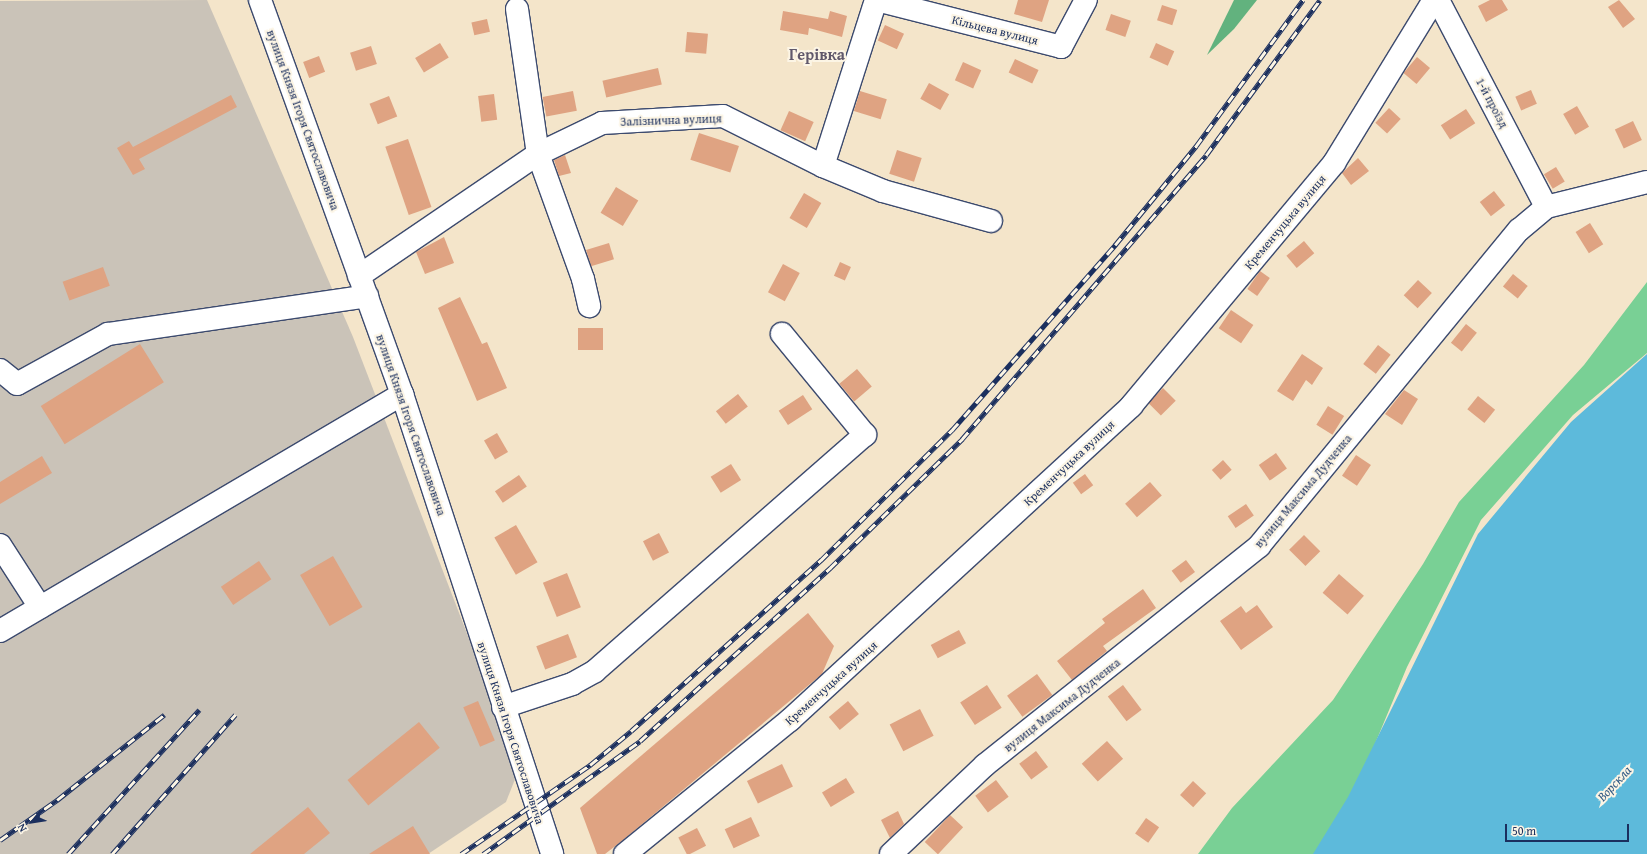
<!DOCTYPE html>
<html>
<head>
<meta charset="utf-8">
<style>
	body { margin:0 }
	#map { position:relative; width:1647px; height:854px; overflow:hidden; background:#f4e5ca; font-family:"Gentium Book Plus",serif }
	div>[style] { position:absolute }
	.industrial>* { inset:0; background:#cac3b8 }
	.green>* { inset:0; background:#79d095 }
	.forest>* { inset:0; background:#62b27e }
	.water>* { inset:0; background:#5dbadb }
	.building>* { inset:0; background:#dfa382; transform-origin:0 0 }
	.roads { filter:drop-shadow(1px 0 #3c4a6e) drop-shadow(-1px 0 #3c4a6e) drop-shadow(0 1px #3c4a6e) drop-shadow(0 -1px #3c4a6e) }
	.minor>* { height:22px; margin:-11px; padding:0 11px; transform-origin:11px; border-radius:11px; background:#fff }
	.rail>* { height:4.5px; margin-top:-2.25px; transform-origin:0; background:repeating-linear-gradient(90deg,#fcf5e5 0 9px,#1b2f5e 0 18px); box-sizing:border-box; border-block:1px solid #1b2f5e }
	span { translate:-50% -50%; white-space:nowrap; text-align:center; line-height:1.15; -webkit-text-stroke:4px #fcf5e5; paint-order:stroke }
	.street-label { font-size:12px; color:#1b2f5e }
	.water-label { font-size:13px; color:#2f5984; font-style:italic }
	.district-label { font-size:16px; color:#60586b; font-weight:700 }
	.north { position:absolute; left:12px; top:802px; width:40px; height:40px; -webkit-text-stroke:3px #fcf5e5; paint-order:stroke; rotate:240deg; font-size:11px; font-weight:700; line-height:16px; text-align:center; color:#1b2f5e }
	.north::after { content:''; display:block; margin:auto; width:14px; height:18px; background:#1b2f5e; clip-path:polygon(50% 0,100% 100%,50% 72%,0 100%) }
	.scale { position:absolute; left:1505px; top:824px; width:124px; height:18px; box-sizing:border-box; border:2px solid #1b2f5e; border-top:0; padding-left:5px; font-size:12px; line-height:14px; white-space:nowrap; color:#1b2f5e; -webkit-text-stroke:3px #fcf5e5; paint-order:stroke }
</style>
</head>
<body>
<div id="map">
	<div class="industrial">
		<i style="clip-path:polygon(207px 0,353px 337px,519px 769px,506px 802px,428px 854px,0 854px,0 1px)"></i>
	</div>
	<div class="green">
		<i style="clip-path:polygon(1647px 282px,1647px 353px,1573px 415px,1481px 520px,1407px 667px,1352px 799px,1314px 854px,1198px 854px,1232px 808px,1333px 700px,1423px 564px,1459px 502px,1584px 365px)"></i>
	</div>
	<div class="forest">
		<i style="clip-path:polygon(1234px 0,1257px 0,1234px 29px,1207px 55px)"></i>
	</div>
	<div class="water">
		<i style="clip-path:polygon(1647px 354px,1647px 854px,1313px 854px,1348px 797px,1478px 534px,1571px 422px)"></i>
	</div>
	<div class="building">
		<i style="clip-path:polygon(1018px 0,1049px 0,1042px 22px,1014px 14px)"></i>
		<i style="clip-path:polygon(1490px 0,1502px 0,1508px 10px,1486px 22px,1478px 6px)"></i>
		<i style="clip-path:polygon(1619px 0,1635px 19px,1623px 28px,1608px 7px)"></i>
		<i style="left:1162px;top:5px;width:16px;height:16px;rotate:18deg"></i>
		<i style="clip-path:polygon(783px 11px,828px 19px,830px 11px,847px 16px,842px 37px,809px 28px,808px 35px,780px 30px)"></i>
		<i style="left:1111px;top:14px;width:21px;height:17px;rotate:19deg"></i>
		<i style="left:487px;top:19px;width:13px;height:16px;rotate:77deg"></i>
		<i style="left:885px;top:25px;width:21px;height:17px;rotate:25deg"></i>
		<i style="left:687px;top:32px;width:21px;height:20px;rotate:5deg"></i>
		<i style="left:440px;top:43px;width:17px;height:29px;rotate:59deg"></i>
		<i style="left:1156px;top:43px;width:20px;height:16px;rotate:24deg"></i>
		<i style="left:371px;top:46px;width:19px;height:22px;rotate:72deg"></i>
		<i style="left:319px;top:56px;width:17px;height:17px;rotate:69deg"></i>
		<i style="left:1417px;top:57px;width:17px;height:21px;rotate:40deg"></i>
		<i style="left:1015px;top:59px;width:26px;height:15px;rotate:25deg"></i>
		<i style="left:963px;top:62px;width:20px;height:20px;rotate:24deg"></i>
		<i style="left:658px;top:68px;width:17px;height:57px;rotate:77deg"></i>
		<i style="left:929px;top:83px;width:23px;height:18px;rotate:29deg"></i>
		<i style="left:1531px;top:90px;width:15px;height:17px;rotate:67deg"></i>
		<i style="left:573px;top:91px;width:20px;height:31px;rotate:79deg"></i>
		<i style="left:860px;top:91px;width:28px;height:21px;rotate:17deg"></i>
		<i style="left:494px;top:94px;width:26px;height:16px;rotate:83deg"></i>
		<i style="clip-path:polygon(231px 95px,237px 107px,139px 159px,145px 169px,133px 175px,117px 148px,129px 141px,133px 147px)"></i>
		<i style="left:389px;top:96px;width:22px;height:21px;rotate:68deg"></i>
		<i style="left:1577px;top:106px;width:24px;height:16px;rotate:60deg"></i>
		<i style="left:1389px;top:108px;width:16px;height:20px;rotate:43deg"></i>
		<i style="left:1466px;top:109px;width:17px;height:30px;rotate:57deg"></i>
		<i style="left:789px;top:111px;width:27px;height:21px;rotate:24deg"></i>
		<i style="left:1633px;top:121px;width:21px;height:20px;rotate:65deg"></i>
		<i style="left:699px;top:133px;width:42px;height:28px;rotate:18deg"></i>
		<i style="left:408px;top:139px;width:72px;height:24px;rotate:71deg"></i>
		<i style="left:897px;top:150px;width:26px;height:25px;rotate:18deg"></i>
		<i style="clip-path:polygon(565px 155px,571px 173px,559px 176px,554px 160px)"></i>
		<i style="clip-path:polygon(1358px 158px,1369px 171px,1351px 185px,1342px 173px)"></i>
		<i style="left:1556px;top:167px;width:17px;height:14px;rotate:59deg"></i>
		<i style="left:616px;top:187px;width:26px;height:30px;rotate:31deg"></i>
		<i style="left:1494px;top:191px;width:18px;height:18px;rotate:52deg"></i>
		<i style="left:804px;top:193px;width:20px;height:29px;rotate:30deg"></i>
		<i style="left:1590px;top:223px;width:25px;height:17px;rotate:58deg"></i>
		<i style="clip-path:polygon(444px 237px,454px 263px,425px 274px,416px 252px)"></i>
		<i style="left:1304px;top:241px;width:16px;height:23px;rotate:50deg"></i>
		<i style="left:609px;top:243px;width:17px;height:24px;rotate:73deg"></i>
		<i style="left:840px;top:262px;width:12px;height:15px;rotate:24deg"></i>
		<i style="left:783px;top:264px;width:19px;height:32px;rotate:28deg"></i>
		<i style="left:103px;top:267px;width:20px;height:43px;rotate:70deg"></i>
		<i style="left:1260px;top:271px;width:12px;height:22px;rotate:35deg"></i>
		<i style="left:1513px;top:274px;width:19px;height:16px;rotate:39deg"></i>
		<i style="left:1418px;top:280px;width:19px;height:21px;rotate:43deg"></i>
		<i style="clip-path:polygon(460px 297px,482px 344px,487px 342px,507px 388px,477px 401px,438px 308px)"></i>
		<i style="left:1231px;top:310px;width:27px;height:22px;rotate:34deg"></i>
		<i style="left:1466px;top:324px;width:14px;height:24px;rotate:39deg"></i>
		<i style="left:578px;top:328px;width:25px;height:22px"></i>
		<i style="left:140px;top:344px;width:45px;height:117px;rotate:58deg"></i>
		<i style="left:1378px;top:345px;width:16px;height:24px;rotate:38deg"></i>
		<i style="clip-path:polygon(1302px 354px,1323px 368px,1312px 385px,1306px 380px,1293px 401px,1277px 391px)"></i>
		<i style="left:857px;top:369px;width:23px;height:23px;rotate:50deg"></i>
		<i style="left:1163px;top:388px;width:18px;height:21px;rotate:45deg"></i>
		<i style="clip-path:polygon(1404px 390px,1418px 399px,1402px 425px,1385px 414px)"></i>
		<i style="left:738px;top:394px;width:16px;height:28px;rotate:52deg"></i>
		<i style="left:803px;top:395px;width:17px;height:29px;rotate:57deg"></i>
		<i style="left:1478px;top:396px;width:22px;height:17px;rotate:39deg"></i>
		<i style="left:1328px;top:406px;width:19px;height:22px;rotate:32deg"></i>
		<i style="left:497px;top:433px;width:22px;height:15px;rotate:60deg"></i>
		<i style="left:1276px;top:453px;width:19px;height:21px;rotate:55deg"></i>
		<i style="left:1356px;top:455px;width:18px;height:25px;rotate:34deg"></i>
		<i style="clip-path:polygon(42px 456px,52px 473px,0 504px,0 482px)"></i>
		<i style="left:1223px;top:460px;width:13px;height:15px;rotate:48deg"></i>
		<i style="left:731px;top:464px;width:19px;height:24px;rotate:58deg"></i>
		<i style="left:1085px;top:474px;width:14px;height:15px;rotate:54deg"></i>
		<i style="left:519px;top:475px;width:14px;height:29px;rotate:56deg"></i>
		<i style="left:1150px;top:482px;width:18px;height:33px;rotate:49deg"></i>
		<i style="left:1246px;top:504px;width:14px;height:22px;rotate:56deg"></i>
		<i style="left:516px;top:525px;width:43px;height:25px;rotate:60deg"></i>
		<i style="left:659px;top:533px;width:22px;height:18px;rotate:63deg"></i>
		<i style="left:1304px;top:535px;width:23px;height:21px;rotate:45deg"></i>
		<i style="left:333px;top:556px;width:59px;height:38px;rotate:60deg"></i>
		<i style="left:1186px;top:560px;width:15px;height:18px;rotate:53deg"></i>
		<i style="left:259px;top:561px;width:22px;height:46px;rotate:56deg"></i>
		<i style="left:567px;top:573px;width:37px;height:26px;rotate:68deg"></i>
		<i style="left:1339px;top:574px;width:33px;height:25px;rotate:41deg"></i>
		<i style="clip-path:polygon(1143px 589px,1156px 608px,1103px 646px,1107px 651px,1072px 680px,1057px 661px,1105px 623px,1102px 619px)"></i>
		<i style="clip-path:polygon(1257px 605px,1273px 627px,1241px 650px,1220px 621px,1241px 606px,1246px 613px)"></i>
		<i style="clip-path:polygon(808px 613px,834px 646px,822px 674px,623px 840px,605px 854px,597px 854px,580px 808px)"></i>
		<i style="left:959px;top:630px;width:15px;height:32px;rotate:62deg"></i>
		<i style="left:568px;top:634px;width:25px;height:34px;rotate:69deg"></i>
		<i style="left:1037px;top:674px;width:26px;height:37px;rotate:54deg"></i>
		<i style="left:987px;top:685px;width:27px;height:32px;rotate:57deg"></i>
		<i style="left:1123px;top:685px;width:31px;height:19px;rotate:53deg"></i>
		<i style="left:478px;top:701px;width:43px;height:16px;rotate:67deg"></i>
		<i style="left:848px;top:701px;width:17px;height:25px;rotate:50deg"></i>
		<i style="left:920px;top:709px;width:30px;height:34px;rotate:63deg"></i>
		<i style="left:419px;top:722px;width:33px;height:92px;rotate:51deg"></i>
		<i style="left:1107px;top:741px;width:24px;height:34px;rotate:48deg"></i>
		<i style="left:1036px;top:751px;width:20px;height:21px;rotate:53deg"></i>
		<i style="left:782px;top:764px;width:25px;height:39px;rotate:64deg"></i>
		<i style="left:846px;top:778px;width:17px;height:28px;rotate:59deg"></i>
		<i style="left:996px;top:780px;width:21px;height:26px;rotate:53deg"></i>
		<i style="left:1193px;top:781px;width:18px;height:19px;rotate:43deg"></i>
		<i style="clip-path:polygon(308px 807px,330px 833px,304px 854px,250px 854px)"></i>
		<i style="clip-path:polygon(898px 811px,904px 824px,890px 838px,881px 820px)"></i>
		<i style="left:950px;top:815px;width:18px;height:37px;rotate:43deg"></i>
		<i style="left:751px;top:817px;width:21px;height:29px;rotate:65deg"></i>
		<i style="left:1146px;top:818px;width:16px;height:19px;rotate:35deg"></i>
		<i style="clip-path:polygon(413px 826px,430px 854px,369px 854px)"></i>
		<i style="left:697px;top:828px;width:20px;height:21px;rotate:63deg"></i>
	</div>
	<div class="roads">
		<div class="minor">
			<i style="left:260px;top:0;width:419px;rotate:70.2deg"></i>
			<i style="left:402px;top:394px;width:484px;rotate:71.9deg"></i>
			<i style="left:877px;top:0;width:190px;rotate:14.3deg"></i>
			<i style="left:1061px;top:47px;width:53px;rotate:-62deg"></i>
			<i style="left:1438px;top:0;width:233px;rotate:62.4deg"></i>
			<i style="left:517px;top:9px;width:147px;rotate:81.8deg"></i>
			<i style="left:538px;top:154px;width:133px;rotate:70.2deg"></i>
			<i style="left:583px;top:279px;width:28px;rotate:77deg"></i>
			<i style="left:823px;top:166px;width:174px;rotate:-72.3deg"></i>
			<i style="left:359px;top:276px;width:217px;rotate:-34.3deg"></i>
			<i style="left:538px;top:154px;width:71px;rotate:-25.8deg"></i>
			<i style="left:602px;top:123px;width:121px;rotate:-3.3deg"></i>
			<i style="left:723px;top:116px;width:112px;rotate:26.6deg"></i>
			<i style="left:823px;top:166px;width:65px;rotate:22.6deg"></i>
			<i style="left:883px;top:191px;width:112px;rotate:15.5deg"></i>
			<i style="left:0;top:370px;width:22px;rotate:39deg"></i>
			<i style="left:17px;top:384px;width:104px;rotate:-28.8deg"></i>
			<i style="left:108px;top:334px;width:262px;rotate:-8.3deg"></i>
			<i style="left:0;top:545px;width:74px;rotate:57.2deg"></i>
			<i style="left:0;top:631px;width:467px;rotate:-30.5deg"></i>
			<i style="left:503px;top:707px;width:73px;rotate:-18.4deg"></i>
			<i style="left:572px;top:684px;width:26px;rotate:-29deg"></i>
			<i style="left:595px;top:671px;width:359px;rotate:-41.2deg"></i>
			<i style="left:865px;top:435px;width:131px;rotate:-129.4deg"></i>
			<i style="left:625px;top:854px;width:213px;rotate:-39.1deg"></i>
			<i style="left:790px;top:720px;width:464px;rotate:-42.6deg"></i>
			<i style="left:1131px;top:406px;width:317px;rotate:-50.1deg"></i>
			<i style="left:1334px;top:163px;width:191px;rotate:-58.5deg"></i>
			<i style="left:891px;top:854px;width:129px;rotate:-43.4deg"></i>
			<i style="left:985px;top:765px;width:351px;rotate:-38.6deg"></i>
			<i style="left:1259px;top:546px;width:409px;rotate:-50.6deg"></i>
			<i style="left:1519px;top:230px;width:35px;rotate:-40deg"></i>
			<i style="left:1546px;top:207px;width:104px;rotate:-13.9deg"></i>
		</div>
	</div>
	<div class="rail">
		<i style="left:0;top:840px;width:70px;rotate:-35.1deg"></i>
		<i style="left:57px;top:800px;width:137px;rotate:-38.5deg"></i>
		<i style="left:68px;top:854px;width:195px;rotate:-47.7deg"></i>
		<i style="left:112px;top:854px;width:186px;rotate:-48.5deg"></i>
		<i style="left:461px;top:854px;width:157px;rotate:-34.6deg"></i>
		<i style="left:590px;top:765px;width:53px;rotate:-39.7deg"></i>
		<i style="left:631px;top:731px;width:256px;rotate:-42deg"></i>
		<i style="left:821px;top:560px;width:185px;rotate:-44.8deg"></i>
		<i style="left:952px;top:430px;width:247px;rotate:-48.6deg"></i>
		<i style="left:1115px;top:245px;width:128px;rotate:-50.7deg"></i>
		<i style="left:1196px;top:146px;width:181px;rotate:-53.8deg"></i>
		<i style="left:483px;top:854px;width:193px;rotate:-35.7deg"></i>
		<i style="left:640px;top:741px;width:257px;rotate:-42.3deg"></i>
		<i style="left:830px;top:568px;width:185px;rotate:-44.3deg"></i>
		<i style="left:962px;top:439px;width:374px;rotate:-49.3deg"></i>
		<i style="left:1206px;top:155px;width:192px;rotate:-53.7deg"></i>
	</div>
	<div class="street-label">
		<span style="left:995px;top:30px;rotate:14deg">Кільцева вулиця</span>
		<span style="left:1492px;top:103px;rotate:62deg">1-й проїзд</span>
		<span style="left:303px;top:120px;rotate:70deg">вулиця Князя Ігоря Святославовича</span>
		<span style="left:671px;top:120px;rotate:-2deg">Залізнична вулиця</span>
		<span style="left:1285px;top:222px;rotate:-50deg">Кременчуцька вулиця</span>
		<span style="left:411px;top:425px;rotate:71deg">вулиця Князя Ігоря Святославовича</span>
		<span style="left:1069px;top:463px;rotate:-43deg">Кременчуцька вулиця</span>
		<span style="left:1303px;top:491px;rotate:-50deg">вулиця Максима Дудченка</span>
		<span style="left:831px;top:683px;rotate:-42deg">Кременчуцька вулиця</span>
		<span style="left:1062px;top:705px;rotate:-38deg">вулиця Максима Дудченка</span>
		<span style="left:511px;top:733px;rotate:72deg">вулиця Князя Ігоря Святославовича</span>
	</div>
	<div class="water-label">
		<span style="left:1615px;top:784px;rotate:-47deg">Ворскла</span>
	</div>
	<div class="district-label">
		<span style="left:817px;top:54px">Герівка</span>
	</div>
	<div class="north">N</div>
	<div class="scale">50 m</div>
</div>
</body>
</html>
